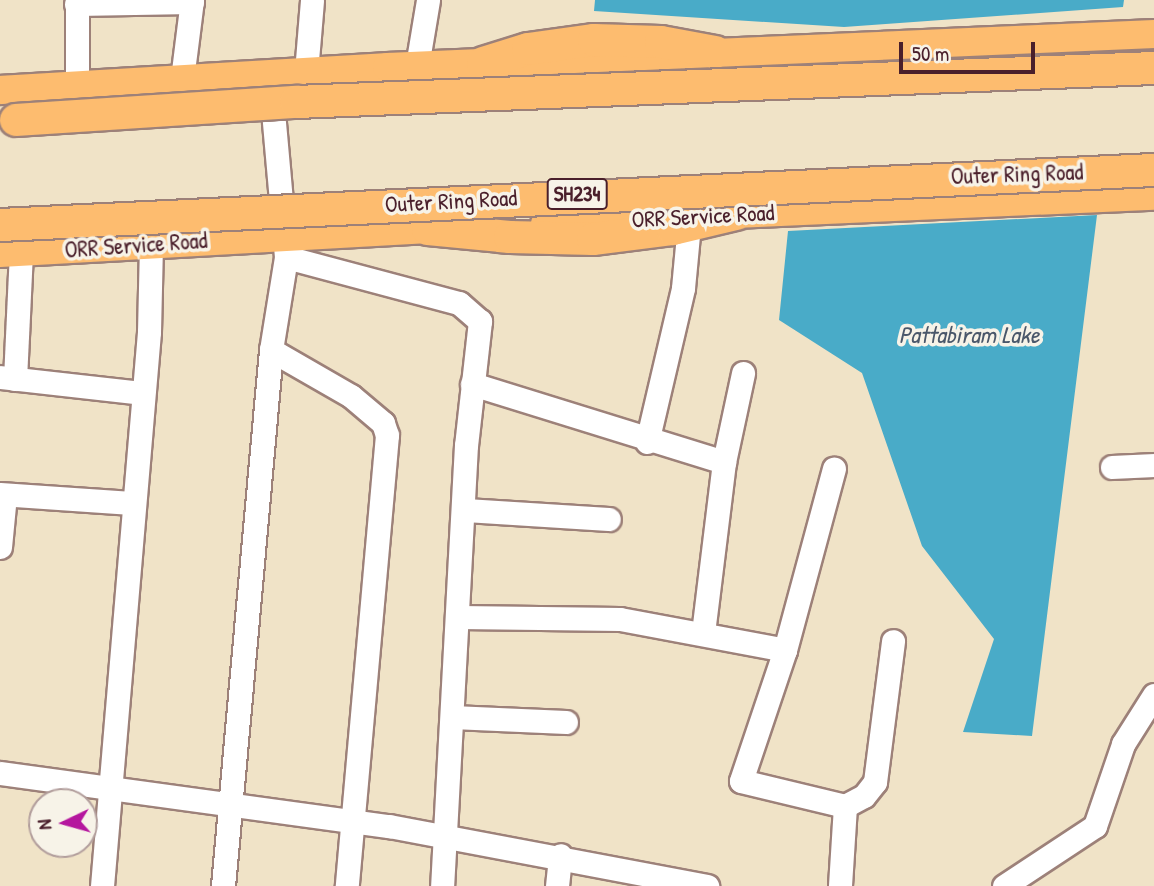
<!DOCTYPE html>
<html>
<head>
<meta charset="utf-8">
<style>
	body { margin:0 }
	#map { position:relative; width:1154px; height:886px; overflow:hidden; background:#f0e3c7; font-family:"Patrick Hand",sans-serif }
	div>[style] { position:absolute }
	.water>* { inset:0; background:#49abc8 }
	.roads { filter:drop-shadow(2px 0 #9d8179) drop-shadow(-2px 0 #9d8179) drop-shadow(0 2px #9d8179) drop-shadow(0 -2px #9d8179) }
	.minor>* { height:23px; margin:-11.5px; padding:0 11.5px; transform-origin:11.5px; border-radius:11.5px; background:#fff }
	.major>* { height:28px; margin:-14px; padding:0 14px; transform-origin:14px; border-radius:14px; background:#fdbc6f }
	.highway>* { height:32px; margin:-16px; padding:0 16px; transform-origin:16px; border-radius:16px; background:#fdbc6f }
	.bridges { filter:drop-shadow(2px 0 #9d8179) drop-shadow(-2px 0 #9d8179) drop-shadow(0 2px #9d8179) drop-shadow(0 -2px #9d8179) }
	.highway-bridge>* { height:32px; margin:-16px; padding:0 16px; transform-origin:16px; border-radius:16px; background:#fdbc6f }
	span { translate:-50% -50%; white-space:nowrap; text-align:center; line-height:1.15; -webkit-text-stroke:7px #f7f3e8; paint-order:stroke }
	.shield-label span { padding:2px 5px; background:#f7f3e8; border:2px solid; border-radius:5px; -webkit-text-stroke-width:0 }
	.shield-label { font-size:21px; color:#4a1f2b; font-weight:700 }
	.street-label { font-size:23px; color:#4a1f2b }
	.water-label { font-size:24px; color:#4a576a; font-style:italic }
	.north { position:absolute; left:28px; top:788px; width:70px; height:70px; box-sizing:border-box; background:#f7f3e8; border:2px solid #b29e9c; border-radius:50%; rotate:265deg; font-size:19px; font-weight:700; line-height:28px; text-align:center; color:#4a1f2b }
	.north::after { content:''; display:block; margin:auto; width:24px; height:32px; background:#b5179e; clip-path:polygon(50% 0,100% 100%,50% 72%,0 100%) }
	.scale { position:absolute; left:899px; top:42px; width:136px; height:32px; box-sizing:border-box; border:4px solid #4a1f2b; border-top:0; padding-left:9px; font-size:21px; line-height:24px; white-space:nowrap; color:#4a1f2b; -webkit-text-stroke:5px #f7f3e8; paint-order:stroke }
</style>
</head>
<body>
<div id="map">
	<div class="water">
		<i style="clip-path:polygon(595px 0,1124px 0,1123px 7px,844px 27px,594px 11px)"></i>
		<i style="clip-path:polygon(1097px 215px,1032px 736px,963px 732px,994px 639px,922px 546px,862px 373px,779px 320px,788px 231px)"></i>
	</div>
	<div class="roads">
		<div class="minor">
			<i style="left:77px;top:0;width:86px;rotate:90deg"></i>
			<i style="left:76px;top:4px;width:116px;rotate:-1deg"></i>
			<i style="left:417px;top:66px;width:67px;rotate:-80.5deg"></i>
			<i style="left:306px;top:72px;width:72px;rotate:-85.2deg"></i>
			<i style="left:182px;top:79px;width:80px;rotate:-82.8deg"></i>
			<i style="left:286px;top:257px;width:179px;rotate:14.9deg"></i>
			<i style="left:459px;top:303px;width:28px;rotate:41deg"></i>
			<i style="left:480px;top:321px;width:125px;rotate:96.4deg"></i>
			<i style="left:466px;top:445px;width:442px;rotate:93.1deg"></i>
			<i style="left:271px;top:350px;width:92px;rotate:29.9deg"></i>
			<i style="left:351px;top:396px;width:42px;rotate:40.2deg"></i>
			<i style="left:383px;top:423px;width:13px;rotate:72deg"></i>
			<i style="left:387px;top:435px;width:453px;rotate:95.1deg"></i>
			<i style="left:0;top:377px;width:144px;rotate:6.4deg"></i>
			<i style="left:15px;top:379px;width:128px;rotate:-87.3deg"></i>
			<i style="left:472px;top:384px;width:264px;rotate:17.2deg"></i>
			<i style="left:724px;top:462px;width:172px;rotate:97deg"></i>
			<i style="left:647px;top:442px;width:158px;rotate:-76.8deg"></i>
			<i style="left:683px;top:288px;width:63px;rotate:-84.6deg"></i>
			<i style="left:724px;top:462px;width:91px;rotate:-77.9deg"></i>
			<i style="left:1112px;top:467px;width:42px;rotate:-2.7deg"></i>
			<i style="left:0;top:494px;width:132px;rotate:3.9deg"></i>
			<i style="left:465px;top:510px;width:144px;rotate:3.6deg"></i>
			<i style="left:0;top:547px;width:52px;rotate:-84.5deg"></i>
			<i style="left:459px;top:617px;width:161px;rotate:0.7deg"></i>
			<i style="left:620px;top:619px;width:168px;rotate:10.6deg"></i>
			<i style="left:785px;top:650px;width:138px;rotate:108.6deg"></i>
			<i style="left:741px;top:781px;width:107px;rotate:13.5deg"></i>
			<i style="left:845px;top:806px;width:80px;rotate:93.6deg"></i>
			<i style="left:785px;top:650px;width:188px;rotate:-74.9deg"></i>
			<i style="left:452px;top:717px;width:114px;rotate:2.5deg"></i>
			<i style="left:0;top:773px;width:393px;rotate:7.8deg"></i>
			<i style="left:389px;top:826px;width:324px;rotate:10.7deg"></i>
			<i style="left:845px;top:806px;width:21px;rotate:-28deg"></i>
			<i style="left:864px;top:796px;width:18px;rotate:-52deg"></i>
			<i style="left:875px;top:782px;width:142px;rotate:-82.7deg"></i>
			<i style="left:102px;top:886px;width:556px;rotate:-85.15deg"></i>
			<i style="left:149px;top:332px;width:87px;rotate:-88.7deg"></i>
			<i style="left:223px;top:886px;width:538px;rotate:-84.88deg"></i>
			<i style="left:271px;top:350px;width:94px;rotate:-80.8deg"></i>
			<i style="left:286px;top:257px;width:170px;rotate:-95.1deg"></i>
			<i style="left:557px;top:886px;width:31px;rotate:-84deg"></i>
			<i style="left:1004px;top:886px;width:109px;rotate:-33.4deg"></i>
			<i style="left:1095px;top:826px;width:87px;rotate:-71.1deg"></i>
			<i style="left:1123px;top:744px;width:58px;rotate:-57.7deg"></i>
		</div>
		<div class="major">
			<i style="left:0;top:90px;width:388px;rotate:-3.4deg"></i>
			<i style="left:387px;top:67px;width:768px;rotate:-2.46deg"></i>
			<i style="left:712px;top:215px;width:442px;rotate:-2.5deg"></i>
			<i style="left:545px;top:224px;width:99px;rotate:-2.9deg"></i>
			<i style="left:0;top:253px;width:452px;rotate:-3.2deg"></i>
		</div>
		<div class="highway">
			<i style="left:483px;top:63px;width:47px;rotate:-17.3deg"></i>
			<i style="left:528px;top:49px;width:67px;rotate:-7.8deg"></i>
			<i style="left:594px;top:40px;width:67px;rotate:1.7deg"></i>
			<i style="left:661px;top:42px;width:55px;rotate:10.5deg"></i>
			<i style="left:428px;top:229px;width:82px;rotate:5.6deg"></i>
			<i style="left:510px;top:237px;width:83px;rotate:1.4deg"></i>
			<i style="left:593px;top:239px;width:81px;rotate:-7.1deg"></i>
			<i style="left:673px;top:229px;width:65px;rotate:-13.4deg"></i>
		</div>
	</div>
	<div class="bridges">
		<div class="highway-bridge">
			<i style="left:16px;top:120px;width:281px;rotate:-3.7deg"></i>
			<i style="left:296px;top:102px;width:859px;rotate:-2.27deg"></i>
			<i style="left:0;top:225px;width:1155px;rotate:-2.73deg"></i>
		</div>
	</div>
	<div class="shield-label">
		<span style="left:577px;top:194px">SH234</span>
	</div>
	<div class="street-label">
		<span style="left:1017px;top:174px;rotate:-2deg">Outer Ring Road</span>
		<span style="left:451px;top:201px;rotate:-3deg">Outer Ring Road</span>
		<span style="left:703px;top:216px;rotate:-3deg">ORR Service Road</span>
		<span style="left:136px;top:245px;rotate:-4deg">ORR Service Road</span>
	</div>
	<div class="water-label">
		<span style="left:969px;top:335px">Pattabiram Lake</span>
	</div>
	<div class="north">N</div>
	<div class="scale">50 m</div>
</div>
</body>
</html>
